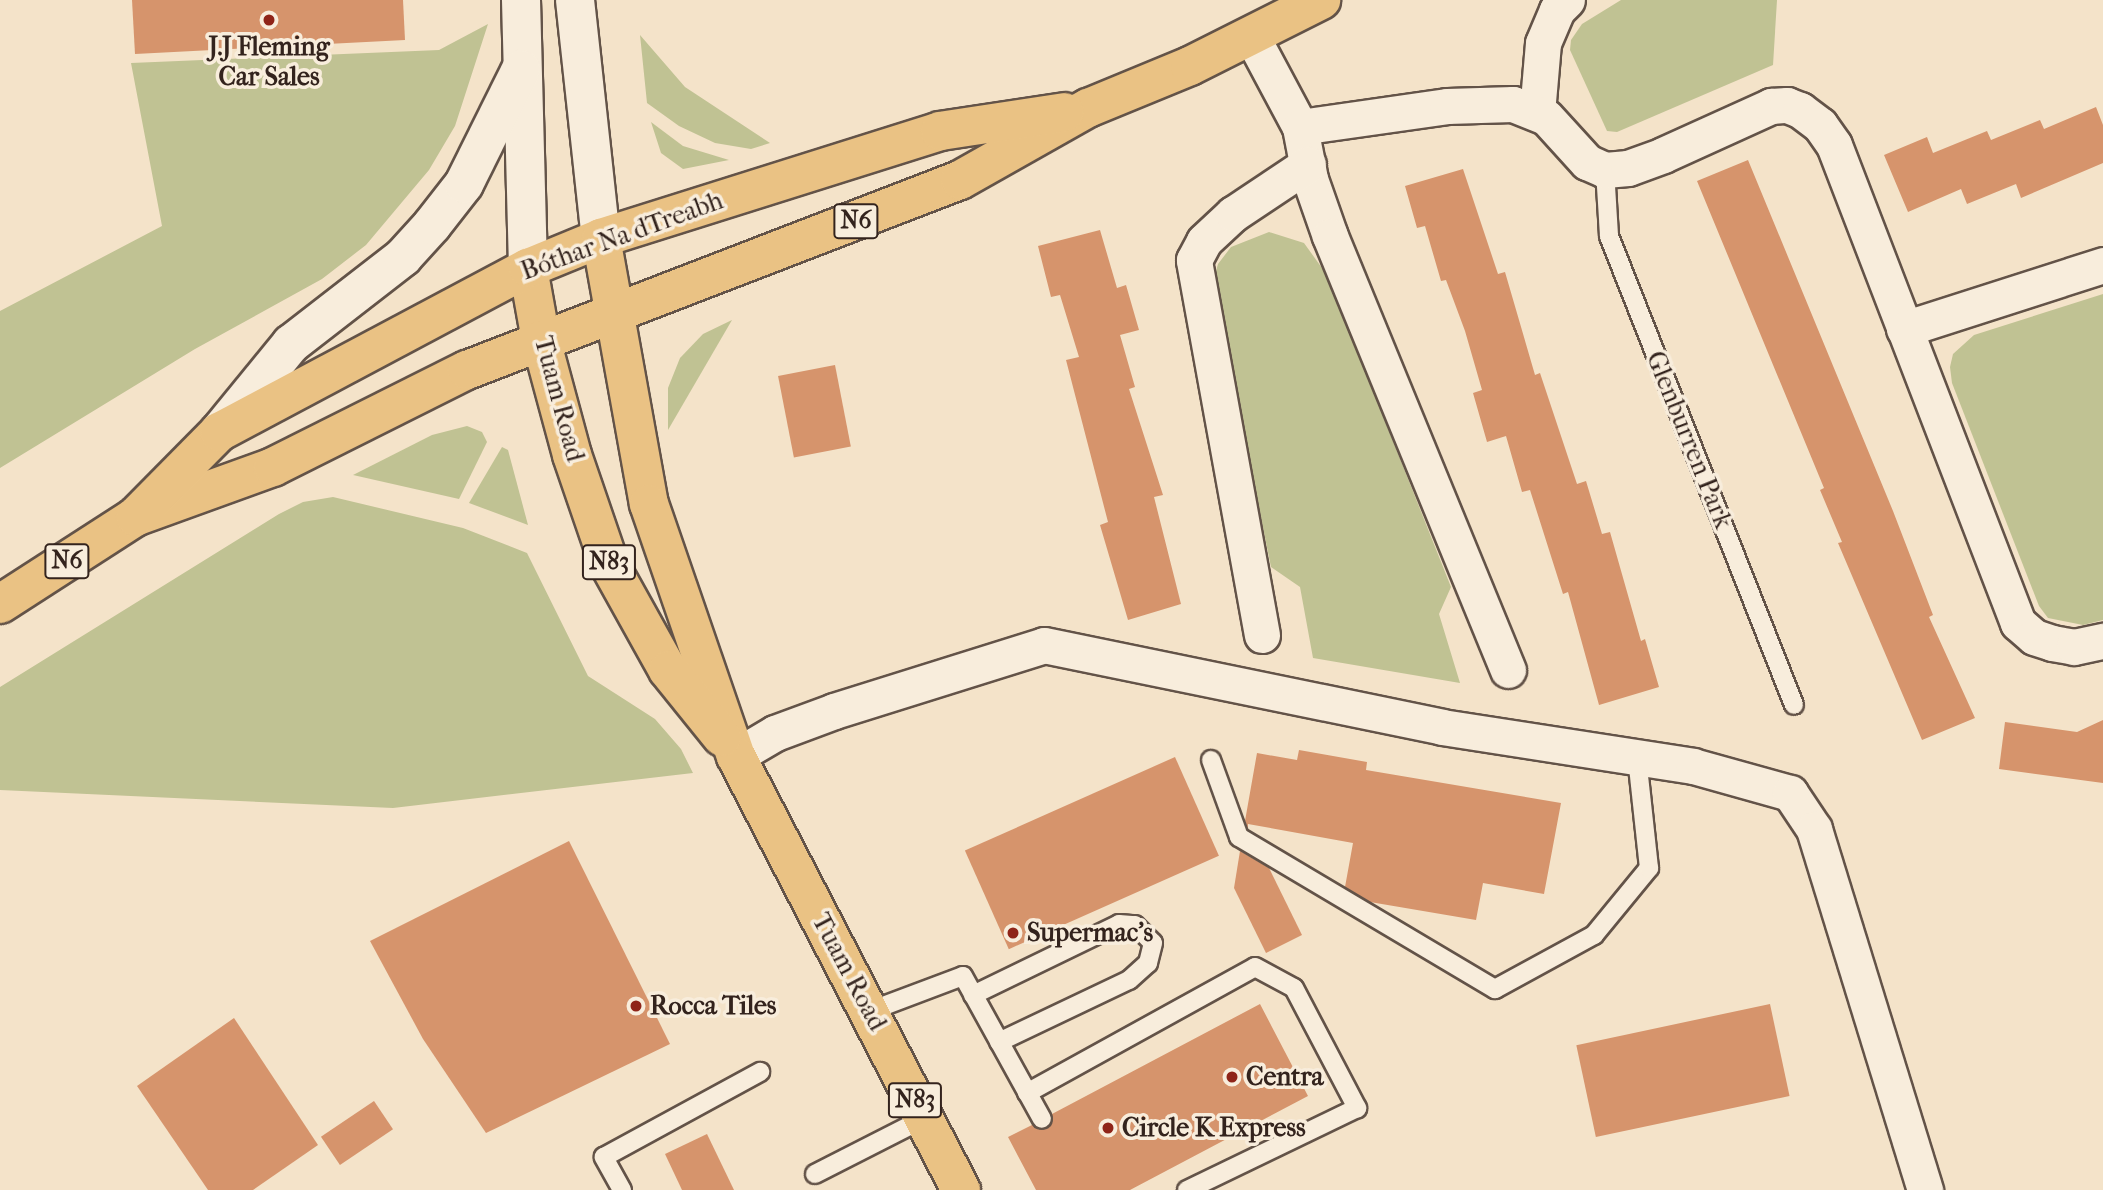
<!DOCTYPE html>
<html>
<head>
<meta charset="utf-8">
<style>
	body { margin:0 }
	#map { position:relative; width:2103px; height:1190px; overflow:hidden; background:#f4e3c9; font-family:"IM FELL French Canon",serif }
	div>[style] { position:absolute }
	.green>* { inset:0; background:#c0c293 }
	.building>* { inset:0; background:#d6946c; transform-origin:0 0 }
	.roads { filter:drop-shadow(2px 0 #635348) drop-shadow(-2px 0 #635348) drop-shadow(0 2px #635348) drop-shadow(0 -2px #635348) }
	.lane>* { height:18px; margin:-9px; padding:0 9px; transform-origin:9px; border-radius:9px; background:#f8eddc }
	.street>* { height:35px; margin:-17.5px; padding:0 17.5px; transform-origin:17.5px; border-radius:17.5px; background:#f8eddc }
	.secondary>* { height:38px; margin:-19px; padding:0 19px; transform-origin:19px; border-radius:19px; background:#f8eddc }
	.primary>* { height:38px; margin:-19px; padding:0 19px; transform-origin:19px; border-radius:19px; background:#eac284 }
	.highway>* { height:38px; margin:-19px; padding:0 19px; transform-origin:19px; border-radius:19px; background:#eac284 }
	.dots>* { width:19px; height:19px; translate:-50% -50%; box-sizing:border-box; border:4px solid #f8eddc; border-radius:50% }
	span { translate:-50% -50%; white-space:nowrap; text-align:center; line-height:1.15; -webkit-text-stroke:7px #f8eddc; paint-order:stroke }
	.shield-label span { padding:2px 5px; background:#f8eddc; border:2px solid; border-radius:5px; -webkit-text-stroke-width:0 }
	.shield-label { font-size:24px; color:#33231d; font-weight:700 }
	.poi-label { font-size:26px; color:#33231d; font-weight:700 }
	.left { translate:0 -50%; text-align:left }
	.street-label { font-size:26px; color:#33231d }
</style>
</head>
<body>
<div id="map">
	<div class="green">
		<i style="clip-path:polygon(1621px 0,1777px 0,1773px 65px,1617px 132px,1607px 131px,1570px 50px,1571px 40px,1582px 24px)"></i>
		<i style="clip-path:polygon(488px 24px,455px 126px,429px 170px,366px 245px,322px 279px,195px 349px,0 468px,0 311px,162px 226px,131px 63px,439px 50px)"></i>
		<i style="clip-path:polygon(640px 35px,685px 87px,770px 143px,751px 149px,715px 143px,679px 126px,647px 103px)"></i>
		<i style="clip-path:polygon(651px 122px,683px 146px,729px 160px,683px 169px,661px 153px)"></i>
		<i style="clip-path:polygon(1269px 232px,1304px 243px,1327px 275px,1451px 587px,1439px 614px,1460px 683px,1313px 658px,1300px 587px,1271px 567px,1213px 281px,1218px 264px,1231px 247px)"></i>
		<i style="clip-path:polygon(2103px 294px,2103px 620px,2083px 625px,2048px 618px,2039px 606px,1952px 383px,1950px 367px,1953px 354px,1974px 335px)"></i>
		<i style="clip-path:polygon(732px 320px,668px 430px,668px 388px,680px 358px,703px 334px)"></i>
		<i style="clip-path:polygon(467px 426px,482px 432px,487px 442px,459px 499px,353px 475px,432px 435px)"></i>
		<i style="clip-path:polygon(502px 447px,508px 450px,528px 525px,469px 503px)"></i>
		<i style="clip-path:polygon(333px 497px,463px 528px,527px 553px,588px 676px,655px 719px,681px 749px,693px 773px,393px 808px,0 790px,0 687px,279px 514px,303px 502px)"></i>
	</div>
	<div class="building">
		<i style="clip-path:polygon(132px 0,403px 0,405px 40px,135px 54px)"></i>
		<i style="clip-path:polygon(2096px 107px,2103px 125px,2103px 163px,2021px 198px,2016px 184px,1967px 204px,1961px 189px,1908px 212px,1884px 155px,1927px 137px,1933px 153px,1987px 131px,1991px 140px,2040px 120px,2044px 129px)"></i>
		<i style="clip-path:polygon(1748px 160px,1893px 511px,1933px 615px,1929px 617px,1975px 718px,1922px 740px,1838px 543px,1842px 542px,1820px 490px,1824px 488px,1697px 181px)"></i>
		<i style="clip-path:polygon(1463px 169px,1498px 274px,1505px 272px,1535px 375px,1540px 373px,1577px 484px,1586px 481px,1602px 534px,1610px 532px,1641px 641px,1645px 639px,1659px 687px,1599px 705px,1568px 592px,1563px 594px,1530px 490px,1522px 492px,1506px 436px,1487px 442px,1473px 393px,1482px 390px,1465px 331px,1446px 280px,1441px 281px,1425px 226px,1417px 228px,1405px 186px)"></i>
		<i style="clip-path:polygon(1100px 230px,1117px 288px,1126px 285px,1139px 330px,1120px 335px,1135px 387px,1129px 389px,1163px 495px,1154px 497px,1181px 604px,1128px 620px,1100px 525px,1108px 522px,1066px 360px,1079px 357px,1060px 295px,1051px 297px,1038px 246px)"></i>
		<i style="left:835px;top:365px;width:83px;height:58px;rotate:79deg"></i>
		<i style="clip-path:polygon(2103px 720px,2103px 783px,1999px 769px,2005px 722px,2077px 732px)"></i>
		<i style="clip-path:polygon(1299px 750px,1367px 762px,1366px 770px,1561px 803px,1544px 894px,1483px 883px,1476px 920px,1370px 902px,1345px 887px,1353px 843px,1248px 824px,1248px 829px,1245px 821px,1257px 753px,1297px 760px)"></i>
		<i style="left:1175px;top:757px;width:108px;height:230px;rotate:66deg"></i>
		<i style="clip-path:polygon(569px 841px,670px 1044px,486px 1133px,423px 1039px,370px 941px)"></i>
		<i style="clip-path:polygon(1240px 851px,1269px 868px,1302px 935px,1266px 953px,1234px 888px)"></i>
		<i style="clip-path:polygon(1260px 1004px,1308px 1096px,1130px 1190px,1036px 1190px,1008px 1137px,1032px 1125px,1047px 1129px,1052px 1114px)"></i>
		<i style="left:1770px;top:1004px;width:94px;height:198px;rotate:78deg"></i>
		<i style="clip-path:polygon(234px 1018px,318px 1145px,253px 1190px,208px 1190px,137px 1086px)"></i>
		<i style="left:374px;top:1101px;width:34px;height:64px;rotate:56deg"></i>
		<i style="clip-path:polygon(707px 1134px,734px 1190px,682px 1190px,665px 1154px)"></i>
	</div>
	<div class="roads">
		<div class="lane">
			<i style="left:1605px;top:170px;width:66px;rotate:86.5deg"></i>
			<i style="left:1609px;top:236px;width:504px;rotate:68.47deg"></i>
			<i style="left:1211px;top:760px;width:82px;rotate:70deg"></i>
			<i style="left:1239px;top:837px;width:298px;rotate:30.7deg"></i>
			<i style="left:1495px;top:989px;width:113px;rotate:-28.6deg"></i>
			<i style="left:1594px;top:935px;width:87px;rotate:-50.6deg"></i>
			<i style="left:1649px;top:868px;width:112px;rotate:-96.2deg"></i>
			<i style="left:973px;top:995px;width:162px;rotate:-25.9deg"></i>
			<i style="left:1119px;top:924px;width:16px;rotate:4deg"></i>
			<i style="left:1135px;top:925px;width:25px;rotate:45deg"></i>
			<i style="left:1153px;top:943px;width:21px;rotate:104deg"></i>
			<i style="left:1148px;top:963px;width:25px;rotate:138deg"></i>
			<i style="left:1129px;top:980px;width:144px;rotate:154.5deg"></i>
			<i style="left:870px;top:1011px;width:99px;rotate:-20.6deg"></i>
			<i style="left:963px;top:976px;width:163px;rotate:61.1deg"></i>
			<i style="left:1027px;top:1093px;width:260px;rotate:-28.9deg"></i>
			<i style="left:1255px;top:967px;width:44px;rotate:28.3deg"></i>
			<i style="left:1294px;top:988px;width:136px;rotate:62.3deg"></i>
			<i style="left:1357px;top:1108px;width:189px;rotate:154.2deg"></i>
			<i style="left:815px;top:1174px;width:123px;rotate:-27deg"></i>
			<i style="left:622px;top:1190px;width:38px;rotate:-119deg"></i>
			<i style="left:604px;top:1157px;width:178px;rotate:-28.6deg"></i>
		</div>
		<div class="street">
			<i style="left:1252px;top:37px;width:102px;rotate:61.9deg"></i>
			<i style="left:1300px;top:127px;width:53px;rotate:79.1deg"></i>
			<i style="left:1310px;top:179px;width:60px;rotate:70.7deg"></i>
			<i style="left:1330px;top:236px;width:469px;rotate:67.7deg"></i>
			<i style="left:1537px;top:113px;width:70px;rotate:-85.1deg"></i>
			<i style="left:1543px;top:43px;width:36px;rotate:-67deg"></i>
			<i style="left:1557px;top:10px;width:14px;rotate:-45deg"></i>
			<i style="left:1300px;top:127px;width:148px;rotate:-8.1deg"></i>
			<i style="left:1447px;top:106px;width:66px;rotate:-1.7deg"></i>
			<i style="left:1513px;top:104px;width:35px;rotate:22deg"></i>
			<i style="left:1546px;top:117px;width:61px;rotate:47.7deg"></i>
			<i style="left:1587px;top:162px;width:20px;rotate:24deg"></i>
			<i style="left:1605px;top:170px;width:23px;rotate:-5deg"></i>
			<i style="left:1628px;top:168px;width:37px;rotate:-20deg"></i>
			<i style="left:1663px;top:155px;width:119px;rotate:-24.4deg"></i>
			<i style="left:1771px;top:106px;width:16px;rotate:-4deg"></i>
			<i style="left:1787px;top:105px;width:14px;rotate:21deg"></i>
			<i style="left:1800px;top:110px;width:25px;rotate:37deg"></i>
			<i style="left:1820px;top:125px;width:24px;rotate:55deg"></i>
			<i style="left:1834px;top:145px;width:512px;rotate:68.95deg"></i>
			<i style="left:2018px;top:623px;width:21px;rotate:41deg"></i>
			<i style="left:2034px;top:637px;width:19px;rotate:18deg"></i>
			<i style="left:2052px;top:643px;width:22px;rotate:10deg"></i>
			<i style="left:2074px;top:647px;width:30px;rotate:-12deg"></i>
			<i style="left:1904px;top:329px;width:209px;rotate:-17.8deg"></i>
			<i style="left:1262px;top:635px;width:381px;rotate:-100.3deg"></i>
			<i style="left:1194px;top:260px;width:21px;rotate:-62deg"></i>
			<i style="left:1204px;top:241px;width:40px;rotate:-43deg"></i>
			<i style="left:1233px;top:214px;width:90px;rotate:-33.7deg"></i>
			<i style="left:736px;top:756px;width:45px;rotate:-30.5deg"></i>
			<i style="left:775px;top:733px;width:63px;rotate:-20.4deg"></i>
			<i style="left:834px;top:711px;width:220px;rotate:-17.4deg"></i>
			<i style="left:1044px;top:645px;width:406px;rotate:11.6deg"></i>
			<i style="left:1442px;top:727px;width:254px;rotate:8.8deg"></i>
			<i style="left:1693px;top:766px;width:101px;rotate:15.6deg"></i>
			<i style="left:1790px;top:793px;width:43px;rotate:56.3deg"></i>
			<i style="left:1814px;top:829px;width:378px;rotate:72.9deg"></i>
		</div>
		<div class="secondary">
			<i style="left:521px;top:0;width:268px;rotate:88.5deg"></i>
			<i style="left:575px;top:0;width:239px;rotate:83.8deg"></i>
			<i style="left:219px;top:432px;width:114px;rotate:-50.7deg"></i>
			<i style="left:291px;top:344px;width:142px;rotate:-37.8deg"></i>
			<i style="left:403px;top:257px;width:43px;rotate:-47.8deg"></i>
			<i style="left:432px;top:225px;width:52px;rotate:-52deg"></i>
			<i style="left:464px;top:184px;width:128px;rotate:-63.6deg"></i>
		</div>
		<div class="primary">
			<i style="left:601px;top:238px;width:270px;rotate:79.8deg"></i>
			<i style="left:649px;top:504px;width:267px;rotate:71deg"></i>
			<i style="left:736px;top:756px;width:489px;rotate:62.6deg"></i>
			<i style="left:528px;top:268px;width:73px;rotate:79.8deg"></i>
			<i style="left:541px;top:340px;width:119px;rotate:74.9deg"></i>
			<i style="left:572px;top:455px;width:117px;rotate:71.1deg"></i>
			<i style="left:610px;top:566px;width:119px;rotate:60.9deg"></i>
			<i style="left:668px;top:670px;width:86px;rotate:51.1deg"></i>
		</div>
		<div class="highway">
			<i style="left:135px;top:517px;width:147px;rotate:-19.9deg"></i>
			<i style="left:273px;top:467px;width:217px;rotate:-26.6deg"></i>
			<i style="left:467px;top:370px;width:528px;rotate:-21.08deg"></i>
			<i style="left:960px;top:180px;width:147px;rotate:-29.4deg"></i>
			<i style="left:1088px;top:108px;width:110px;rotate:-22.4deg"></i>
			<i style="left:1190px;top:66px;width:147px;rotate:-26.7deg"></i>
			<i style="left:0;top:604px;width:161px;rotate:-32.8deg"></i>
			<i style="left:135px;top:517px;width:120px;rotate:-45.3deg"></i>
			<i style="left:219px;top:432px;width:350px;rotate:-28deg"></i>
			<i style="left:528px;top:268px;width:79px;rotate:-22.3deg"></i>
			<i style="left:601px;top:238px;width:355px;rotate:-17.5deg"></i>
			<i style="left:940px;top:131px;width:126px;rotate:-8.6deg"></i>
		</div>
	</div>
	<div class="dots">
		<i style="left:269px;top:20px;background:#8f2418"></i>
		<i style="left:1013px;top:933px;background:#8f2418"></i>
		<i style="left:636px;top:1006px;background:#8f2418"></i>
		<i style="left:1232px;top:1077px;background:#8f2418"></i>
		<i style="left:1108px;top:1128px;background:#8f2418"></i>
	</div>
	<div class="shield-label">
		<span style="left:856px;top:221px">N6</span>
		<span style="left:67px;top:561px">N6</span>
		<span style="left:609px;top:562px">N83</span>
		<span style="left:915px;top:1100px">N83</span>
	</div>
	<div class="poi-label">
		<span style="left:269px;top:62px">J.J Fleming<br>Car Sales</span>
		<span class="left" style="left:1027px;top:933px">Supermac's</span>
		<span class="left" style="left:650px;top:1006px">Rocca Tiles</span>
		<span class="left" style="left:1246px;top:1077px">Centra</span>
		<span class="left" style="left:1122px;top:1128px">Circle K Express</span>
	</div>
	<div class="street-label">
		<span style="left:622px;top:236px;rotate:-20deg">Bóthar Na dTreabh</span>
		<span style="left:559px;top:399px;rotate:75deg">Tuam Road</span>
		<span style="left:1689px;top:440px;rotate:68deg">Glenburren Park</span>
		<span style="left:849px;top:972px;rotate:62deg">Tuam Road</span>
	</div>
</div>
</body>
</html>
